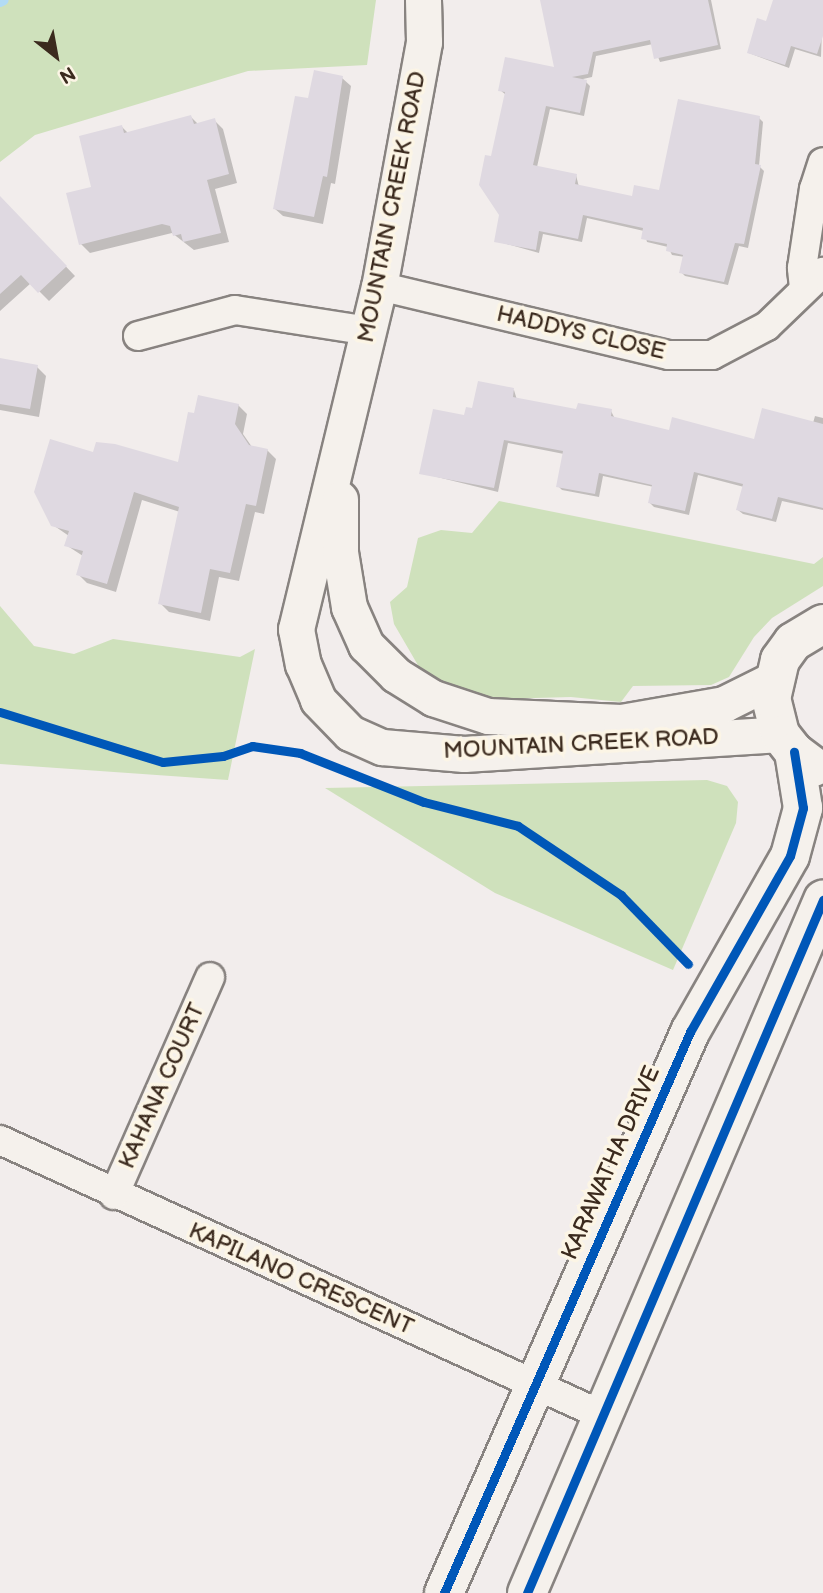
<!DOCTYPE html>
<html>
<head>
<meta charset="utf-8">
<style>
	body { margin:0 }
	#map { position:relative; width:823px; height:1593px; overflow:hidden; background:#f2edec; font-family:"Balsamiq Sans",sans-serif }
	div>[style] { position:absolute }
	.green>* { inset:0; background:#cfe1bc }
	.shadow>* { inset:0; background:#0003 }
	.stream>* { height:10px; margin:-5px; padding:0 5px; transform-origin:5px; border-radius:5px; background:#b2dbf4 }
	.building>* { inset:0; background:#dfd9e1 }
	.roads { filter:drop-shadow(2px 0 #888380) drop-shadow(-2px 0 #888380) drop-shadow(0 2px #888380) drop-shadow(0 -2px #888380) }
	.minor>* { height:28px; margin:-14px; padding:0 14px; transform-origin:14px; border-radius:14px; background:#f5f1ec }
	.tertiary>* { height:35px; margin:-17.5px; padding:0 17.5px; transform-origin:17.5px; border-radius:17.5px; background:#f5f1ec }
	.secondary>* { height:38px; margin:-19px; padding:0 19px; transform-origin:19px; border-radius:19px; background:#f5f1ec }
	.cycleway>* { height:9px; margin:-4.5px; padding:0 4.5px; transform-origin:4.5px; border-radius:4.5px; background:#0057b8 }
	span { translate:-50% -50%; white-space:nowrap; text-align:center; line-height:1.15; -webkit-text-stroke:7px #fcf5e5; paint-order:stroke }
	.street-label { font-size:23px; color:#3b2a1e }
	.north { position:absolute; left:21px; top:21px; width:70px; height:70px; -webkit-text-stroke:5px #fcf5e5; paint-order:stroke; rotate:149deg; font-size:19px; font-weight:700; line-height:28px; text-align:center; color:#3b2a1e }
	.north::after { content:''; display:block; margin:auto; width:24px; height:32px; background:#3b2a1e; clip-path:polygon(50% 0,100% 100%,50% 72%,0 100%) }
</style>
</head>
<body>
<div id="map">
	<div class="green">
		<i style="clip-path:polygon(0 0,376px 0,367px 65px,248px 71px,35px 135px,0 162px)"></i>
		<i style="clip-path:polygon(499px 501px,814px 564px,823px 557px,823px 586px,772px 618px,754px 637px,729px 677px,711px 685px,633px 686px,621px 702px,571px 697px,469px 700px,432px 682px,419px 667px,394px 624px,390px 602px,407px 587px,418px 538px,441px 530px,472px 533px)"></i>
		<i style="clip-path:polygon(0 606px,34px 646px,74px 654px,113px 639px,240px 657px,255px 649px,228px 780px,0 764px)"></i>
		<i style="clip-path:polygon(707px 780px,727px 786px,738px 802px,736px 823px,673px 970px,495px 893px,325px 788px)"></i>
	</div>
	<div class="shadow">
		<i style="clip-path:polygon(542px 0,711px 0,721px 49px,660px 62px,653px 44px,596px 56px,592px 77px,583px 79px,590px 86px,584px 116px,550px 109px,537px 167px,576px 175px,579px 187px,633px 198px,660px 192px,759px 118px,763px 122px,759px 166px,764px 171px,748px 248px,739px 246px,728px 285px,685px 276px,681px 272px,685px 257px,672px 255px,668px 247px,647px 242px,644px 231px,587px 218px,582px 242px,543px 234px,539px 253px,496px 241px,501px 214px,493px 158px,506px 95px,500px 90px,556px 69px)"></i>
		<i style="clip-path:polygon(775px 0,823px 0,821px 57px,795px 49px,789px 68px,749px 53px,768px 23px)"></i>
		<i style="clip-path:polygon(342px 78px,351px 86px,335px 184px,331px 183px,323px 224px,283px 216px,274px 208px,310px 100px)"></i>
		<i style="clip-path:polygon(191px 117px,198px 124px,214px 120px,223px 129px,237px 183px,215px 189px,229px 242px,194px 250px,172px 233px,90px 253px,81px 244px,93px 188px,122px 127px,128px 133px)"></i>
		<i style="clip-path:polygon(0 198px,75px 276px,49px 301px,31px 283px,0 311px)"></i>
		<i style="clip-path:polygon(0 360px,37px 367px,46px 376px,39px 417px,0 410px)"></i>
		<i style="clip-path:polygon(514px 390px,517px 400px,577px 411px,611px 411px,615px 419px,671px 432px,756px 441px,813px 423px,815px 416px,823px 418px,823px 510px,782px 501px,776px 522px,743px 514px,738px 510px,744px 487px,698px 475px,689px 515px,654px 507px,650px 503px,654px 487px,603px 476px,599px 497px,562px 490px,558px 486px,564px 454px,508px 443px,498px 492px,421px 473px,465px 417px)"></i>
		<i style="clip-path:polygon(238px 405px,247px 414px,243px 434px,252px 447px,267px 450px,276px 459px,264px 514px,255px 512px,239px 581px,219px 577px,210px 621px,169px 612px,160px 603px,180px 512px,142px 500px,116px 592px,87px 583px,78px 574px,83px 556px,66px 545px,69px 536px,53px 525px,95px 454px,179px 464px,196px 415px)"></i>
	</div>
	<div class="stream">
		<i style="left:0;top:2px;width:4px;rotate:-27deg"></i>
	</div>
	<div class="building">
		<i style="clip-path:polygon(540px 0,708px 0,718px 45px,654px 59px,650px 40px,593px 52px,588px 74px,572px 77px,587px 80px,580px 113px,546px 106px,533px 165px,577px 174px,575px 184px,632px 196px,634px 185px,659px 190px,678px 99px,760px 116px,755px 164px,761px 165px,744px 244px,735px 243px,724px 282px,679px 273px,683px 255px,666px 251px,667px 244px,641px 239px,643px 228px,583px 215px,578px 239px,539px 231px,536px 250px,494px 242px,499px 215px,479px 185px,485px 155px,491px 156px,505px 92px,498px 91px,505px 57px,554px 67px)"></i>
		<i style="clip-path:polygon(773px 0,823px 0,823px 36px,817px 54px,791px 46px,785px 65px,747px 53px,757px 18px,766px 21px)"></i>
		<i style="clip-path:polygon(314px 70px,343px 76px,327px 177px,323px 176px,314px 217px,273px 209px,295px 96px,308px 98px)"></i>
		<i style="clip-path:polygon(191px 115px,194px 124px,215px 118px,229px 174px,207px 180px,221px 233px,183px 242px,181px 234px,173px 236px,170px 226px,162px 224px,79px 245px,66px 193px,91px 187px,79px 136px,122px 125px,124px 133px)"></i>
		<i style="clip-path:polygon(0 196px,67px 266px,38px 293px,21px 275px,0 294px)"></i>
		<i style="clip-path:polygon(0 358px,38px 365px,30px 409px,0 404px)"></i>
		<i style="clip-path:polygon(478px 381px,514px 388px,513px 397px,576px 409px,578px 403px,612px 409px,611px 416px,669px 430px,672px 417px,754px 439px,762px 408px,823px 424px,823px 508px,778px 497px,772px 519px,736px 510px,743px 484px,694px 472px,685px 511px,648px 503px,652px 485px,599px 473px,595px 494px,556px 487px,563px 451px,504px 440px,494px 488px,419px 474px,433px 409px,464px 415px,466px 407px,472px 408px)"></i>
		<i style="clip-path:polygon(198px 395px,239px 404px,235px 424px,249px 445px,268px 449px,256px 506px,246px 504px,230px 573px,210px 569px,201px 613px,158px 604px,179px 507px,134px 492px,107px 584px,76px 575px,83px 551px,64px 546px,69px 531px,51px 526px,34px 492px,50px 439px,93px 452px,96px 442px,115px 444px,178px 462px,188px 412px,194px 413px)"></i>
	</div>
	<div class="roads">
		<div class="minor">
			<i style="left:379px;top:286px;width:298px;rotate:13.4deg"></i>
			<i style="left:669px;top:355px;width:43px"></i>
			<i style="left:712px;top:355px;width:62px;rotate:-27.8deg"></i>
			<i style="left:767px;top:326px;width:78px;rotate:-44deg"></i>
			<i style="left:804px;top:288px;width:20px;rotate:-96deg"></i>
			<i style="left:802px;top:268px;width:80px;rotate:-81.4deg"></i>
			<i style="left:814px;top:189px;width:28px;rotate:-72deg"></i>
			<i style="left:138px;top:336px;width:100px;rotate:-15deg"></i>
			<i style="left:235px;top:310px;width:136px;rotate:8.9deg"></i>
			<i style="left:0;top:1140px;width:664px;rotate:24.56deg"></i>
			<i style="left:114px;top:1195px;width:238px;rotate:-66.2deg"></i>
		</div>
		<div class="tertiary">
			<i style="left:423px;top:0;width:42px;rotate:88.6deg"></i>
			<i style="left:424px;top:42px;width:248px;rotate:100.4deg"></i>
			<i style="left:379px;top:286px;width:353px;rotate:103.6deg"></i>
			<i style="left:296px;top:629px;width:36px;rotate:79deg"></i>
			<i style="left:303px;top:664px;width:39px;rotate:67deg"></i>
			<i style="left:318px;top:700px;width:46px;rotate:45.9deg"></i>
			<i style="left:350px;top:733px;width:35px;rotate:24deg"></i>
			<i style="left:382px;top:747px;width:82px;rotate:4.9deg"></i>
			<i style="left:464px;top:754px;width:317px;rotate:-3.6deg"></i>
			<i style="left:340px;top:499px;width:53px;rotate:90deg"></i>
			<i style="left:340px;top:552px;width:56px;rotate:80.7deg"></i>
			<i style="left:349px;top:607px;width:42px;rotate:65.9deg"></i>
			<i style="left:366px;top:645px;width:42px;rotate:45deg"></i>
			<i style="left:396px;top:675px;width:44px;rotate:31.9deg"></i>
			<i style="left:433px;top:698px;width:58px;rotate:18.1deg"></i>
			<i style="left:488px;top:716px;width:133px;rotate:2.6deg"></i>
			<i style="left:621px;top:722px;width:105px;rotate:-9.9deg"></i>
			<i style="left:724px;top:704px;width:54px;rotate:-26.6deg"></i>
		</div>
		<div class="secondary">
			<i style="left:814px;top:767px;width:25px;rotate:-143deg"></i>
			<i style="left:794px;top:752px;width:23px;rotate:-128deg"></i>
			<i style="left:780px;top:734px;width:36px;rotate:-104deg"></i>
			<i style="left:771px;top:699px;width:40px;rotate:-77deg"></i>
			<i style="left:780px;top:660px;width:22px;rotate:-54deg"></i>
			<i style="left:793px;top:642px;width:35px;rotate:-31deg"></i>
			<i style="left:444px;top:1593px;width:613px;rotate:-66.32deg"></i>
			<i style="left:690px;top:1032px;width:202px;rotate:-60.4deg"></i>
			<i style="left:790px;top:856px;width:50px;rotate:-74.8deg"></i>
			<i style="left:803px;top:808px;width:57px;rotate:-99.1deg"></i>
			<i style="left:527px;top:1593px;width:754px;rotate:-66.87deg"></i>
		</div>
	</div>
	<div class="cycleway">
		<i style="left:0;top:712px;width:170px;rotate:17.1deg"></i>
		<i style="left:163px;top:762px;width:60px;rotate:-5.7deg"></i>
		<i style="left:223px;top:756px;width:31px;rotate:-19deg"></i>
		<i style="left:252px;top:746px;width:49px;rotate:8.3deg"></i>
		<i style="left:300px;top:753px;width:133px;rotate:21.6deg"></i>
		<i style="left:424px;top:802px;width:97px;rotate:14.3deg"></i>
		<i style="left:518px;top:826px;width:124px;rotate:33.8deg"></i>
		<i style="left:621px;top:895px;width:96px;rotate:45.8deg"></i>
		<i style="left:444px;top:1593px;width:613px;rotate:-66.32deg"></i>
		<i style="left:690px;top:1032px;width:202px;rotate:-60.4deg"></i>
		<i style="left:790px;top:856px;width:50px;rotate:-74.8deg"></i>
		<i style="left:803px;top:808px;width:57px;rotate:-99.1deg"></i>
		<i style="left:527px;top:1593px;width:754px;rotate:-66.87deg"></i>
	</div>
	<div class="street-label">
		<span style="left:392px;top:207px;rotate:-79deg">MOUNTAIN CREEK ROAD</span>
		<span style="left:581px;top:333px;rotate:13deg">HADDYS CLOSE</span>
		<span style="left:581px;top:744px;rotate:-3deg">MOUNTAIN CREEK ROAD</span>
		<span style="left:162px;top:1086px;rotate:-66deg">KAHANA COURT</span>
		<span style="left:611px;top:1163px;rotate:-66deg">KARAWATHA DRIVE</span>
		<span style="left:301px;top:1279px;rotate:24deg">KAPILANO CRESCENT</span>
	</div>
	<div class="north">N</div>
</div>
</body>
</html>
